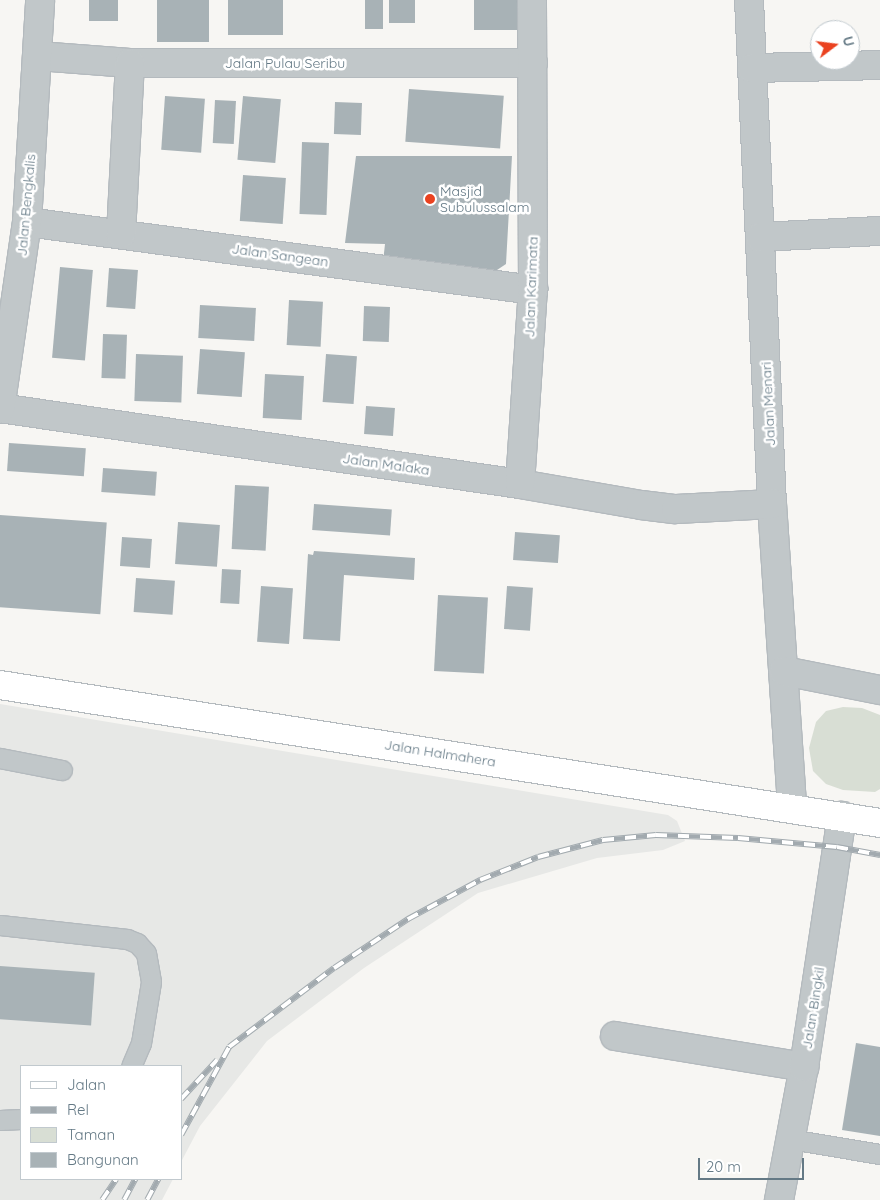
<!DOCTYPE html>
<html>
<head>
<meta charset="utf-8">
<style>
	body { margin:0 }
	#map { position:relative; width:880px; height:1200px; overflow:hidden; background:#f7f6f3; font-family:Quicksand,sans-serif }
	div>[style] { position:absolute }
	.built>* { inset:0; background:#e7e8e6 }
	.green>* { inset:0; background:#d8ded4 }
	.building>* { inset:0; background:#a8b2b6; transform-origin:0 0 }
	.roads { filter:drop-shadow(1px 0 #b4babe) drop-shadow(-1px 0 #b4babe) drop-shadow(0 1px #b4babe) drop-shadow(0 -1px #b4babe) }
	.lane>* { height:19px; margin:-9.5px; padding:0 9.5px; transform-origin:9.5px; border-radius:9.5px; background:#c1c7c9 }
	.street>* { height:28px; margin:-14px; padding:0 14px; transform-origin:14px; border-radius:14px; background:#c1c7c9 }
	.secondary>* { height:28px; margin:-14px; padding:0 14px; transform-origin:14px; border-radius:14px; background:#fff }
	.rail>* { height:5.5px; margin-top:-2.75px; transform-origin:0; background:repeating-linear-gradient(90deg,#fff 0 11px,#a2aaaf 0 22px); box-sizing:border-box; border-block:1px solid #a2aaaf }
	.dots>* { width:14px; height:14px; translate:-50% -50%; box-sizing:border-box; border:2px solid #fff; border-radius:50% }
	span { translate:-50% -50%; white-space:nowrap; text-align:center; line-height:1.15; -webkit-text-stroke:5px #fff; paint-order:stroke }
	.street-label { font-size:14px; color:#647985 }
	.poi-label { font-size:14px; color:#647985 }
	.left { translate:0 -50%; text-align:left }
	.legend { position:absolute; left:20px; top:1065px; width:162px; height:115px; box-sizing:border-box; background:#fff; border:1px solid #c1c9ce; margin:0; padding:6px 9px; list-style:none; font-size:15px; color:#647985 }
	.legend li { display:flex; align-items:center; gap:10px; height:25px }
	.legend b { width:25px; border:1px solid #c1c9ce }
	.north { position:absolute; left:810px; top:20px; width:50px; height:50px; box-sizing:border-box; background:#fff; border:1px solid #c1c9ce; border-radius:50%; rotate:75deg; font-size:14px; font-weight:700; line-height:20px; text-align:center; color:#647985 }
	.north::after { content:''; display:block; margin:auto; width:18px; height:22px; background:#ea4220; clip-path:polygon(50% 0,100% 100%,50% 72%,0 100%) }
	.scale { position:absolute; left:698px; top:1158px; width:106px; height:22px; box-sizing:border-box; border:2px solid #647985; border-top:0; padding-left:6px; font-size:15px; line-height:18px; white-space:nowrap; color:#647985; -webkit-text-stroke:4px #fff; paint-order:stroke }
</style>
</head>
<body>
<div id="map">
	<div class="built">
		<i style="clip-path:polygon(0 704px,668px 815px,677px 821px,685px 841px,663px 850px,597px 858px,478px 893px,364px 968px,267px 1041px,200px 1126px,181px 1162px,181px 1066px,21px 1066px,21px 1179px,173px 1179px,162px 1200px,0 1200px)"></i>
	</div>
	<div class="green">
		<i style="clip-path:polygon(843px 707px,862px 708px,880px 715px,880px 789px,875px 792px,843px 790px,826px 784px,813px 771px,809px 748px,816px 722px,826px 711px)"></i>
	</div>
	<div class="building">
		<i style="left:89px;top:0;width:29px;height:21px"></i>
		<i style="left:157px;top:0;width:52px;height:42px"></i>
		<i style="left:228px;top:0;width:55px;height:35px"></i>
		<i style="left:365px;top:0;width:18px;height:29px"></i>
		<i style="left:389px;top:0;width:26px;height:23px"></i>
		<i style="left:474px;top:0;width:45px;height:30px"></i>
		<i style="left:409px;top:89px;width:95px;height:53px;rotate:4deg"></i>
		<i style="left:165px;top:96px;width:40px;height:54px;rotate:4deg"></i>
		<i style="left:243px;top:96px;width:38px;height:64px;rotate:5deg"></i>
		<i style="left:215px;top:100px;width:21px;height:43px;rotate:3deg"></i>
		<i style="left:335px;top:102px;width:27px;height:32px;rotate:2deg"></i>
		<i style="left:302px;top:142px;width:27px;height:72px;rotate:2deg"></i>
		<i style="clip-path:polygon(356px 156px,512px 156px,506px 264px,494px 272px,383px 262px,385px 244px,345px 243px)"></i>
		<i style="left:243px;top:175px;width:43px;height:46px;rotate:4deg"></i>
		<i style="left:60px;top:267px;width:33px;height:91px;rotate:5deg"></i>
		<i style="left:109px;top:268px;width:29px;height:39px;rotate:4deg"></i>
		<i style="left:289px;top:300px;width:34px;height:45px;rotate:3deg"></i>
		<i style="left:200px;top:305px;width:56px;height:33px;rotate:3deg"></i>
		<i style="left:364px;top:306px;width:26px;height:35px;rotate:2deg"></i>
		<i style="left:103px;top:334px;width:24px;height:44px;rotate:2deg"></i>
		<i style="left:200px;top:349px;width:45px;height:45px;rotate:4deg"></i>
		<i style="left:136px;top:354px;width:47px;height:47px;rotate:2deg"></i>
		<i style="left:326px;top:354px;width:31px;height:48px;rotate:4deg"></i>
		<i style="left:265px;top:374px;width:39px;height:44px;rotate:3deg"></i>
		<i style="left:366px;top:406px;width:29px;height:28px;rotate:4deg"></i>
		<i style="left:9px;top:443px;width:77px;height:28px;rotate:4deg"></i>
		<i style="left:103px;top:468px;width:54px;height:24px;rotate:4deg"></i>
		<i style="left:235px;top:485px;width:34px;height:64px;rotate:3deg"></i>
		<i style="left:314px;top:504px;width:78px;height:26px;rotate:4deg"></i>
		<i style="left:0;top:515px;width:107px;height:92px;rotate:4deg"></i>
		<i style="left:178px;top:522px;width:42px;height:42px;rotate:4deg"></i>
		<i style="left:515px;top:532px;width:45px;height:28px;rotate:4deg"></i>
		<i style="left:122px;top:537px;width:30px;height:29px;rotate:4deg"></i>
		<i style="clip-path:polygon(314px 551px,415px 558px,414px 580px,344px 575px,340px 641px,303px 639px,308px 554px,313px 555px)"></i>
		<i style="left:222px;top:569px;width:19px;height:34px;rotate:3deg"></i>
		<i style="left:136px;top:578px;width:39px;height:34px;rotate:4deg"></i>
		<i style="left:261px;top:586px;width:32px;height:56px;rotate:4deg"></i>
		<i style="left:507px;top:586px;width:26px;height:43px;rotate:4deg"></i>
		<i style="left:438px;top:595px;width:50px;height:76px;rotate:3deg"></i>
		<i style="left:0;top:966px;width:95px;height:53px;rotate:4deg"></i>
		<i style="clip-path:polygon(856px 1043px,880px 1047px,880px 1136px,842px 1130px)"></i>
	</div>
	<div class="roads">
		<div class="lane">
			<i style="left:0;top:758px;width:63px;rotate:11deg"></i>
			<i style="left:0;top:925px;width:128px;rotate:6.3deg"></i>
			<i style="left:127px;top:939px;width:11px;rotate:22deg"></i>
			<i style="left:137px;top:943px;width:13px;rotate:48deg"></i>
			<i style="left:146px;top:953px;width:29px;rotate:80deg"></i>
			<i style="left:151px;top:982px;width:62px;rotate:99.3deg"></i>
			<i style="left:141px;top:1043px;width:25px;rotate:113deg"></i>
			<i style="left:0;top:1120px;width:21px;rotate:-3deg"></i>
			<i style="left:790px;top:1139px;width:91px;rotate:9.5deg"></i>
		</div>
		<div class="street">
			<i style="left:749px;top:0;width:505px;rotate:87.39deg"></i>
			<i style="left:772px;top:504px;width:304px;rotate:86.2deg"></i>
			<i style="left:38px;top:56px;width:92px;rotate:4.4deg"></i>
			<i style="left:130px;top:63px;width:403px"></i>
			<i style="left:752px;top:68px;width:128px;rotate:-1.3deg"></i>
			<i style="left:27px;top:222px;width:511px;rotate:7.65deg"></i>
			<i style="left:121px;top:234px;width:171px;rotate:-87deg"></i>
			<i style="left:760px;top:237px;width:120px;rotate:-2.9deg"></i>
			<i style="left:0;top:408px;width:526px;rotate:8.32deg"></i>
			<i style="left:520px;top:484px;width:123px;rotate:9.8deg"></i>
			<i style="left:641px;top:505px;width:35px;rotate:7deg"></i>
			<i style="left:676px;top:509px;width:96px;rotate:-3deg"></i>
			<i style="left:0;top:409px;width:189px;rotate:-81.8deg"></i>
			<i style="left:27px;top:222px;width:222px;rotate:-86.6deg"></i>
			<i style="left:520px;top:484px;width:194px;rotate:-86.2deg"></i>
			<i style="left:533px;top:290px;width:290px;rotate:-90.2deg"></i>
			<i style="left:784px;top:671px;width:98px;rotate:11.2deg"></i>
			<i style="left:615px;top:1036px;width:192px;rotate:9.3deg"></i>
			<i style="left:779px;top:1200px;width:135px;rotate:-79.4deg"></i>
			<i style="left:804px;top:1067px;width:254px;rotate:-81.4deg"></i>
		</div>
		<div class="secondary">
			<i style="left:0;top:685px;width:891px;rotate:8.91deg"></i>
		</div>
	</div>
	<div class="rail">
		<i style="left:181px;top:1099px;width:53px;rotate:-47.3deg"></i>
		<i style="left:181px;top:1135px;width:100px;rotate:-61.4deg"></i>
		<i style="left:229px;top:1047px;width:131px;rotate:-37deg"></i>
		<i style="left:334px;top:968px;width:89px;rotate:-33.5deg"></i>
		<i style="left:408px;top:919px;width:82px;rotate:-28.4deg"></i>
		<i style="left:480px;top:880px;width:62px;rotate:-21.6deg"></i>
		<i style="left:538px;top:857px;width:67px;rotate:-14.7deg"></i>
		<i style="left:603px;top:840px;width:53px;rotate:-5.4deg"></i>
		<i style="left:656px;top:835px;width:82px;rotate:2.1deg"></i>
		<i style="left:738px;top:838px;width:99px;rotate:5.2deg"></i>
		<i style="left:837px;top:847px;width:44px;rotate:10.5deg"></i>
		<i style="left:102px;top:1200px;width:25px;rotate:-56deg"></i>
		<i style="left:124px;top:1200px;width:24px;rotate:-62deg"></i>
		<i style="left:147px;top:1200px;width:24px;rotate:-62deg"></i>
	</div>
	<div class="dots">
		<i style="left:430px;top:199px;background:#ea4220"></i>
	</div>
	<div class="street-label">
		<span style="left:285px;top:63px">Jalan Pulau Seribu</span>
		<span style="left:26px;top:205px;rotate:-85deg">Jalan Bengkalis</span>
		<span style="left:280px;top:255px;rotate:8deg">Jalan Sangean</span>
		<span style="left:531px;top:287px;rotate:-88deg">Jalan Karimata</span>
		<span style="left:768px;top:404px;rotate:-93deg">Jalan Menari</span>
		<span style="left:386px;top:464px;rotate:8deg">Jalan Malaka</span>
		<span style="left:440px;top:753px;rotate:9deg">Jalan Halmahera</span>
		<span style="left:813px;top:1008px;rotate:-81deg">Jalan Bingkil</span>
	</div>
	<div class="poi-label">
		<span class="left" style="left:440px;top:199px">Masjid<br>Subulussalam</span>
	</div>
	<ul class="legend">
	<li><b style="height:6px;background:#fff"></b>Jalan</li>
	<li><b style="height:6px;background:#a2aaaf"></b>Rel</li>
	<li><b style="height:14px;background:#d8ded4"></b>Taman</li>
	<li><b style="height:14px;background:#a8b2b6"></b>Bangunan</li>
	</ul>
	<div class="north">U</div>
	<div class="scale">20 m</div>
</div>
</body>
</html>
